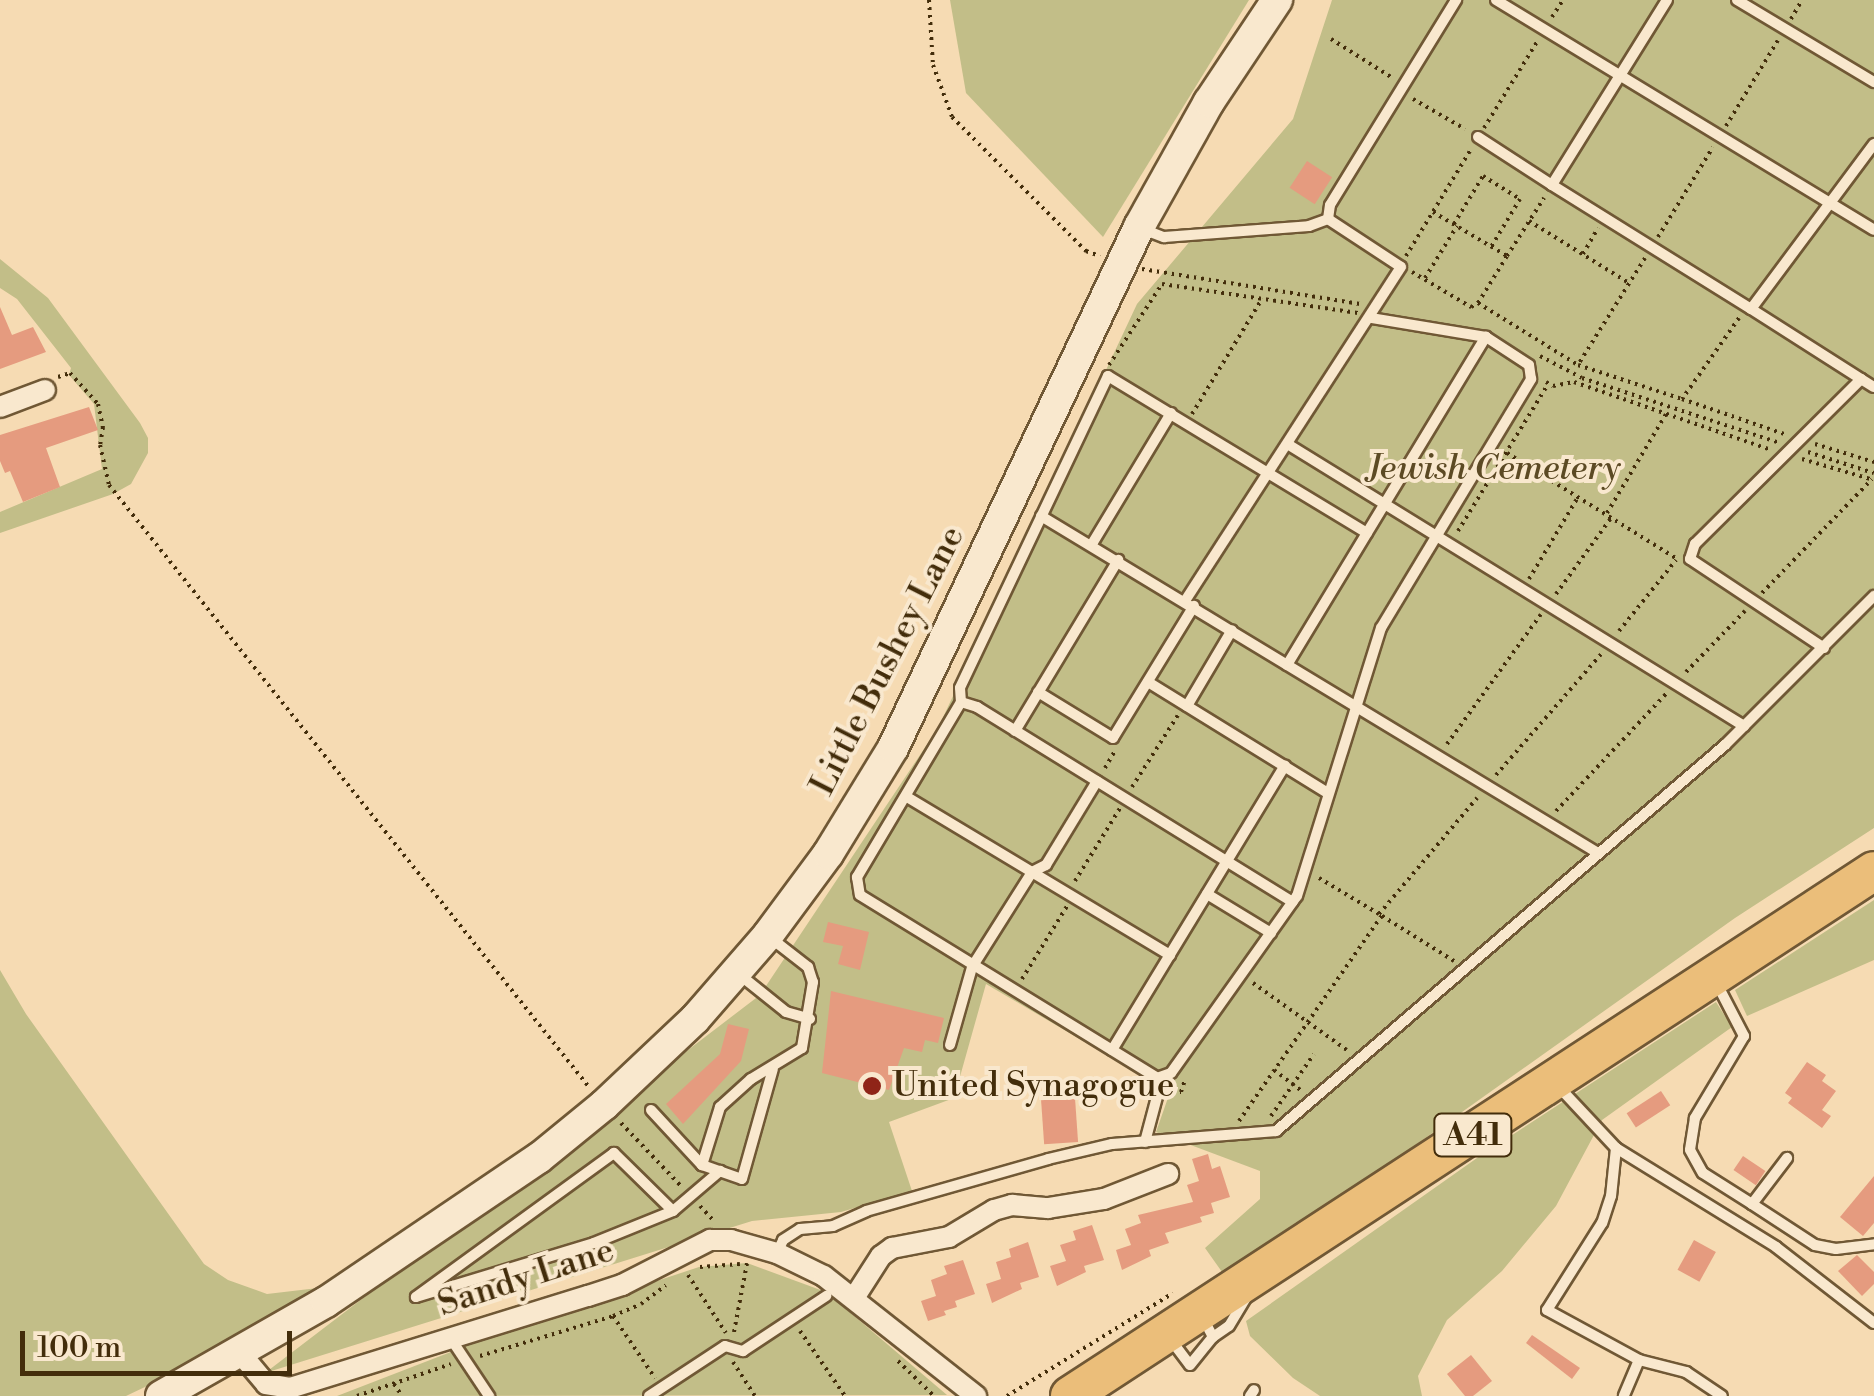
<!DOCTYPE html>
<html>
<head>
<meta charset="utf-8">
<style>
	body { margin:0 }
	#map { position:relative; width:1874px; height:1396px; overflow:hidden; background:#f6dbb3; font-family:"Libre Bodoni",serif }
	div>[style] { position:absolute }
	.green>* { inset:0; background:#c2be88 }
	.building>* { inset:0; background:#e59b7f; transform-origin:0 0 }
	.path>* { height:4px; margin-top:-2px; transform-origin:0; background:repeating-linear-gradient(90deg,#432d0b 0 2.5px,transparent 0 7.5px) }
	.roads { filter:drop-shadow(2px 0 #705835) drop-shadow(-2px 0 #705835) drop-shadow(0 2px #705835) drop-shadow(0 -2px #705835) }
	.lane>* { height:10px; margin:-5px; padding:0 5px; transform-origin:5px; border-radius:5px; background:#f9e8ce }
	.street>* { height:20px; margin:-10px; padding:0 10px; transform-origin:10px; border-radius:10px; background:#f9e8ce }
	.secondary>* { height:30px; margin:-15px; padding:0 15px; transform-origin:15px; border-radius:15px; background:#f9e8ce }
	.highway>* { height:38px; margin:-19px; padding:0 19px; transform-origin:19px; border-radius:19px; background:#ebbe7a }
	.dots>* { width:28px; height:28px; translate:-50% -50%; box-sizing:border-box; border:5px solid #f9e8ce; border-radius:50% }
	span { translate:-50% -50%; white-space:nowrap; text-align:center; line-height:1.15; -webkit-text-stroke:8px #f9e8ce; paint-order:stroke }
	.shield-label span { padding:2px 8px; background:#f9e8ce; border:2px solid; border-radius:8px; -webkit-text-stroke-width:0 }
	.shield-label { font-size:32px; color:#432d0b; font-weight:700 }
	.park-label { font-size:35px; color:#5c4a24; font-style:italic }
	.street-label { font-size:35px; color:#432d0b }
	.poi-label { font-size:35px; color:#432d0b }
	.left { translate:0 -50%; text-align:left }
	.scale { position:absolute; left:20px; top:1331px; width:272px; height:45px; box-sizing:border-box; border:5px solid #432d0b; border-top:0; padding-left:12px; font-size:30px; line-height:35px; white-space:nowrap; color:#432d0b; -webkit-text-stroke:8px #f9e8ce; paint-order:stroke }
</style>
</head>
<body>
<div id="map">
	<div class="green">
		<i style="clip-path:polygon(950px 0,1249px 0,1103px 237px,966px 93px)"></i>
		<i style="clip-path:polygon(1332px 0,1874px 0,1874px 828px,1735px 918px,1227px 1279px,1205px 1248px,1260px 1199px,1260px 1171px,1156px 1132px,1170px 1092px,986px 984px,954px 1098px,889px 1122px,912px 1191px,841px 1212px,752px 1221px,265px 1373px,760px 995px,938px 728px,1137px 304px,1293px 119px)"></i>
		<i style="clip-path:polygon(0 259px,48px 298px,140px 423px,148px 438px,148px 453px,131px 484px,113px 494px,0 533px,0 512px,102px 469px,94px 404px,69px 375px,71px 368px,17px 299px,0 288px)"></i>
		<i style="clip-path:polygon(1874px 900px,1874px 960px,1747px 1016px,1735px 990px)"></i>
		<i style="clip-path:polygon(0 970px,26px 1014px,204px 1264px,228px 1280px,267px 1294px,318px 1288px,250px 1337px,126px 1396px,0 1396px)"></i>
		<i style="clip-path:polygon(1716px 1002px,1732px 1027px,1602px 1120px,1556px 1206px,1502px 1271px,1447px 1320px,1418px 1376px,1422px 1396px,1320px 1396px,1293px 1378px,1250px 1336px,1246px 1321px,1477px 1158px)"></i>
		<i style="clip-path:polygon(747px 1263px,826px 1292px,947px 1395px,337px 1396px,500px 1333px,699px 1267px)"></i>
	</div>
	<div class="building">
		<i style="left:1307px;top:161px;width:30px;height:32px;rotate:33deg"></i>
		<i style="clip-path:polygon(0 307px,12px 335px,33px 327px,46px 352px,0 369px)"></i>
		<i style="clip-path:polygon(89px 407px,98px 430px,46px 448px,60px 487px,23px 502px,10px 471px,5px 473px,0 461px,0 435px)"></i>
		<i style="clip-path:polygon(828px 922px,869px 932px,860px 970px,838px 964px,843px 946px,823px 942px)"></i>
		<i style="clip-path:polygon(831px 991px,944px 1018px,938px 1043px,925px 1040px,922px 1052px,904px 1048px,889px 1090px,822px 1073px)"></i>
		<i style="clip-path:polygon(728px 1024px,749px 1029px,741px 1061px,683px 1124px,666px 1104px,720px 1054px)"></i>
		<i style="clip-path:polygon(1807px 1062px,1826px 1075px,1822px 1081px,1836px 1091px,1822px 1110px,1831px 1116px,1822px 1128px,1788px 1103px,1792px 1098px,1785px 1093px)"></i>
		<i style="left:1661px;top:1091px;width:17px;height:41px;rotate:57deg"></i>
		<i style="left:1075px;top:1098px;width:44px;height:34px;rotate:86deg"></i>
		<i style="clip-path:polygon(1208px 1154px,1212px 1169px,1220px 1166px,1230px 1197px,1211px 1203px,1214px 1213px,1200px 1217px,1202px 1222px,1165px 1233px,1169px 1243px,1149px 1250px,1151px 1256px,1122px 1270px,1116px 1250px,1131px 1245px,1125px 1229px,1141px 1223px,1138px 1215px,1193px 1202px,1187px 1185px,1199px 1181px,1192px 1159px)"></i>
		<i style="left:1743px;top:1156px;width:27px;height:17px;rotate:34deg"></i>
		<i style="clip-path:polygon(1874px 1176px,1874px 1223px,1863px 1236px,1840px 1217px)"></i>
		<i style="clip-path:polygon(1092px 1225px,1104px 1260px,1084px 1266px,1086px 1272px,1057px 1286px,1050px 1266px,1066px 1261px,1060px 1245px,1076px 1240px,1073px 1231px)"></i>
		<i style="left:1694px;top:1240px;width:25px;height:34px;rotate:29deg"></i>
		<i style="clip-path:polygon(1028px 1242px,1039px 1277px,1020px 1283px,1022px 1289px,992px 1303px,986px 1284px,1001px 1279px,996px 1262px,1011px 1257px,1009px 1249px)"></i>
		<i style="clip-path:polygon(1857px 1255px,1874px 1272px,1874px 1284px,1862px 1296px,1838px 1271px)"></i>
		<i style="clip-path:polygon(963px 1260px,975px 1294px,955px 1301px,957px 1307px,944px 1311px,946px 1315px,928px 1321px,921px 1301px,936px 1296px,931px 1280px,947px 1274px,944px 1266px)"></i>
		<i style="clip-path:polygon(1532px 1335px,1580px 1368px,1572px 1379px,1526px 1343px)"></i>
		<i style="clip-path:polygon(1471px 1355px,1492px 1381px,1473px 1396px,1465px 1396px,1447px 1374px)"></i>
	</div>
	<div class="path">
		<i style="left:929px;top:0;width:65px;rotate:86.5deg"></i>
		<i style="left:933px;top:65px;width:55px;rotate:69.9deg"></i>
		<i style="left:952px;top:117px;width:190px;rotate:45deg"></i>
		<i style="left:1086px;top:251px;width:15px;rotate:20deg"></i>
		<i style="left:1552px;top:17px;width:20px;rotate:-57deg"></i>
		<i style="left:1791px;top:19px;width:22px;rotate:-60deg"></i>
		<i style="left:1331px;top:39px;width:71px;rotate:32.3deg"></i>
		<i style="left:1413px;top:99px;width:60px;rotate:30deg"></i>
		<i style="left:1726px;top:126px;width:100px;rotate:-58.8deg"></i>
		<i style="left:1484px;top:128px;width:101px;rotate:-58.4deg"></i>
		<i style="left:1433px;top:212px;width:86px;rotate:30.7deg"></i>
		<i style="left:1507px;top:256px;width:69px;rotate:-57.5deg"></i>
		<i style="left:1529px;top:221px;width:118px;rotate:31.8deg"></i>
		<i style="left:1454px;top:224px;width:56px;rotate:-58.9deg"></i>
		<i style="left:1483px;top:176px;width:44px;rotate:31.9deg"></i>
		<i style="left:1520px;top:199px;width:56px;rotate:121.1deg"></i>
		<i style="left:1658px;top:237px;width:105px;rotate:-58.6deg"></i>
		<i style="left:1583px;top:254px;width:30px;rotate:-60deg"></i>
		<i style="left:1406px;top:256px;width:125px;rotate:-58.7deg"></i>
		<i style="left:1645px;top:258px;width:126px;rotate:122.1deg"></i>
		<i style="left:1578px;top:365px;width:109px;rotate:18.1deg"></i>
		<i style="left:1142px;top:269px;width:221px;rotate:9.1deg"></i>
		<i style="left:1412px;top:272px;width:69px;rotate:30.7deg"></i>
		<i style="left:1471px;top:307px;width:8px;rotate:-30deg"></i>
		<i style="left:1478px;top:303px;width:118px;rotate:31.8deg"></i>
		<i style="left:1425px;top:278px;width:61px;rotate:-58.4deg"></i>
		<i style="left:1478px;top:303px;width:55px;rotate:-58.3deg"></i>
		<i style="left:1739px;top:318px;width:99px;rotate:125.1deg"></i>
		<i style="left:1682px;top:399px;width:111px;rotate:18.9deg"></i>
		<i style="left:1540px;top:356px;width:47px;rotate:27.6deg"></i>
		<i style="left:1582px;top:378px;width:208px;rotate:18.2deg"></i>
		<i style="left:1109px;top:365px;width:97px;rotate:-56.8deg"></i>
		<i style="left:1162px;top:284px;width:198px;rotate:8.4deg"></i>
		<i style="left:58px;top:377px;width:13px;rotate:-18deg"></i>
		<i style="left:70px;top:373px;width:42px;rotate:47.9deg"></i>
		<i style="left:98px;top:404px;width:24px;rotate:78deg"></i>
		<i style="left:103px;top:427px;width:18px;rotate:99deg"></i>
		<i style="left:100px;top:445px;width:41px;rotate:77.3deg"></i>
		<i style="left:109px;top:485px;width:769px;rotate:51.44deg"></i>
		<i style="left:1546px;top:382px;width:8px;rotate:30deg"></i>
		<i style="left:1553px;top:386px;width:21px;rotate:-11deg"></i>
		<i style="left:1574px;top:382px;width:206px;rotate:19deg"></i>
		<i style="left:1192px;top:414px;width:135px;rotate:-58.7deg"></i>
		<i style="left:1815px;top:444px;width:62px;rotate:17deg"></i>
		<i style="left:1808px;top:452px;width:69px;rotate:17.7deg"></i>
		<i style="left:1507px;top:453px;width:200px;rotate:31.9deg"></i>
		<i style="left:1802px;top:459px;width:75px;rotate:16.3deg"></i>
		<i style="left:1607px;top:513px;width:115px;rotate:-59.2deg"></i>
		<i style="left:1458px;top:531px;width:172px;rotate:-58.5deg"></i>
		<i style="left:1529px;top:579px;width:96px;rotate:-59.1deg"></i>
		<i style="left:1762px;top:593px;width:158px;rotate:-46deg"></i>
		<i style="left:1556px;top:594px;width:94px;rotate:-54.1deg"></i>
		<i style="left:1619px;top:631px;width:91px;rotate:-51.2deg"></i>
		<i style="left:1686px;top:672px;width:85px;rotate:-46deg"></i>
		<i style="left:1447px;top:744px;width:160px;rotate:-54.1deg"></i>
		<i style="left:1105px;top:768px;width:20px;rotate:-60deg"></i>
		<i style="left:1496px;top:775px;width:160px;rotate:-49deg"></i>
		<i style="left:1132px;top:787px;width:85px;rotate:-57.4deg"></i>
		<i style="left:1556px;top:811px;width:161px;rotate:-46.8deg"></i>
		<i style="left:1319px;top:878px;width:70px;rotate:31deg"></i>
		<i style="left:1075px;top:881px;width:86px;rotate:-58.3deg"></i>
		<i style="left:1454px;top:961px;width:89px;rotate:-147.9deg"></i>
		<i style="left:1379px;top:914px;width:152px;rotate:-49.8deg"></i>
		<i style="left:1022px;top:979px;width:86px;rotate:-58.3deg"></i>
		<i style="left:1253px;top:983px;width:115px;rotate:35.5deg"></i>
		<i style="left:1274px;top:1070px;width:35px;rotate:37deg"></i>
		<i style="left:1173px;top:1092px;width:8px"></i>
		<i style="left:1181px;top:1092px;width:13px;rotate:-72deg"></i>
		<i style="left:1271px;top:1116px;width:75px;rotate:-55.3deg"></i>
		<i style="left:1239px;top:1121px;width:251px;rotate:-55.2deg"></i>
		<i style="left:621px;top:1123px;width:86px;rotate:46.4deg"></i>
		<i style="left:700px;top:1206px;width:21px;rotate:47deg"></i>
		<i style="left:700px;top:1267px;width:40px;rotate:-4.3deg"></i>
		<i style="left:688px;top:1275px;width:69px;rotate:56.8deg"></i>
		<i style="left:613px;top:1316px;width:75px;rotate:55.9deg"></i>
		<i style="left:800px;top:1331px;width:79px;rotate:55.3deg"></i>
		<i style="left:734px;top:1332px;width:70px;rotate:-79.3deg"></i>
		<i style="left:480px;top:1356px;width:139px;rotate:-16.7deg"></i>
		<i style="left:613px;top:1316px;width:30px;rotate:-23deg"></i>
		<i style="left:641px;top:1304px;width:31px;rotate:-37deg"></i>
		<i style="left:898px;top:1361px;width:50px;rotate:44.2deg"></i>
		<i style="left:733px;top:1362px;width:40px;rotate:57.1deg"></i>
		<i style="left:394px;top:1384px;width:14px;rotate:56deg"></i>
		<i style="left:357px;top:1396px;width:99px;rotate:-18.8deg"></i>
		<i style="left:1007px;top:1396px;width:195px;rotate:-31.8deg"></i>
	</div>
	<div class="roads">
		<div class="lane">
			<i style="left:1496px;top:0;width:442px;rotate:31.3deg"></i>
			<i style="left:1667px;top:0;width:218px;rotate:121.9deg"></i>
			<i style="left:1552px;top:185px;width:234px;rotate:31.9deg"></i>
			<i style="left:1737px;top:0;width:160px;rotate:30.9deg"></i>
			<i style="left:1478px;top:137px;width:88px;rotate:33deg"></i>
			<i style="left:1328px;top:219px;width:14px;rotate:-82deg"></i>
			<i style="left:1330px;top:205px;width:241px;rotate:-58.4deg"></i>
			<i style="left:1140px;top:228px;width:26px;rotate:21deg"></i>
			<i style="left:1164px;top:237px;width:145px;rotate:-4.3deg"></i>
			<i style="left:1309px;top:226px;width:20px;rotate:-20deg"></i>
			<i style="left:1328px;top:219px;width:87px;rotate:33.3deg"></i>
			<i style="left:1401px;top:267px;width:398px;rotate:122.9deg"></i>
			<i style="left:1861px;top:379px;width:130px;rotate:-147.5deg"></i>
			<i style="left:1751px;top:309px;width:206px;rotate:-53.3deg"></i>
			<i style="left:1289px;top:445px;width:535px;rotate:31.7deg"></i>
			<i style="left:1041px;top:516px;width:651px;rotate:31.18deg"></i>
			<i style="left:1367px;top:533px;width:303px;rotate:-148.8deg"></i>
			<i style="left:1108px;top:376px;width:345px;rotate:115.4deg"></i>
			<i style="left:960px;top:688px;width:14px;rotate:86deg"></i>
			<i style="left:961px;top:702px;width:204px;rotate:120.7deg"></i>
			<i style="left:857px;top:877px;width:18px;rotate:81deg"></i>
			<i style="left:860px;top:895px;width:349px;rotate:31.6deg"></i>
			<i style="left:1157px;top:1078px;width:15px;rotate:-20deg"></i>
			<i style="left:1171px;top:1073px;width:217px;rotate:-54.6deg"></i>
			<i style="left:1297px;top:896px;width:281px;rotate:-72.6deg"></i>
			<i style="left:1381px;top:628px;width:291px;rotate:-58.9deg"></i>
			<i style="left:1531px;top:379px;width:14px;rotate:-98deg"></i>
			<i style="left:1529px;top:365px;width:51px;rotate:-146.9deg"></i>
			<i style="left:1486px;top:337px;width:117px;rotate:-170.6deg"></i>
			<i style="left:1092px;top:544px;width:153px;rotate:-58.9deg"></i>
			<i style="left:1824px;top:648px;width:161px;rotate:-146.4deg"></i>
			<i style="left:1690px;top:559px;width:16px;rotate:-72deg"></i>
			<i style="left:1695px;top:544px;width:234px;rotate:-44.8deg"></i>
			<i style="left:1861px;top:379px;width:15px;rotate:32deg"></i>
			<i style="left:1287px;top:665px;width:384px;rotate:-58.8deg"></i>
			<i style="left:1148px;top:682px;width:211px;rotate:31.7deg"></i>
			<i style="left:1038px;top:692px;width:88px;rotate:31.5deg"></i>
			<i style="left:1113px;top:738px;width:155px;rotate:-58.5deg"></i>
			<i style="left:961px;top:702px;width:17px;rotate:17deg"></i>
			<i style="left:977px;top:707px;width:371px;rotate:31.7deg"></i>
			<i style="left:1187px;top:706px;width:88px;rotate:-59.4deg"></i>
			<i style="left:1015px;top:731px;width:200px;rotate:-58.9deg"></i>
			<i style="left:907px;top:797px;width:307px;rotate:31deg"></i>
			<i style="left:1207px;top:894px;width:75px;rotate:31.4deg"></i>
			<i style="left:772px;top:939px;width:46px;rotate:37.9deg"></i>
			<i style="left:808px;top:967px;width:16px;rotate:72deg"></i>
			<i style="left:813px;top:982px;width:67px;rotate:99.5deg"></i>
			<i style="left:802px;top:1048px;width:60px;rotate:148.7deg"></i>
			<i style="left:751px;top:1079px;width:42px;rotate:137.9deg"></i>
			<i style="left:720px;top:1107px;width:61px;rotate:107.2deg"></i>
			<i style="left:702px;top:1165px;width:42px;rotate:19.3deg"></i>
			<i style="left:742px;top:1179px;width:114px;rotate:-74.3deg"></i>
			<i style="left:740px;top:975px;width:59px;rotate:38.8deg"></i>
			<i style="left:786px;top:1012px;width:25px;rotate:16deg"></i>
			<i style="left:1716px;top:982px;width:61px;rotate:62.6deg"></i>
			<i style="left:1744px;top:1036px;width:96px;rotate:120.9deg"></i>
			<i style="left:1695px;top:1118px;width:32px;rotate:99deg"></i>
			<i style="left:1690px;top:1150px;width:26px;rotate:61deg"></i>
			<i style="left:1703px;top:1173px;width:58px;rotate:32.3deg"></i>
			<i style="left:1752px;top:1204px;width:58px;rotate:-52.7deg"></i>
			<i style="left:950px;top:1045px;width:81px;rotate:-74.2deg"></i>
			<i style="left:972px;top:967px;width:112px;rotate:-57.7deg"></i>
			<i style="left:1032px;top:872px;width:16px;rotate:-27deg"></i>
			<i style="left:1046px;top:865px;width:98px;rotate:-58.7deg"></i>
			<i style="left:1112px;top:1050px;width:333px;rotate:-58.7deg"></i>
			<i style="left:1558px;top:1086px;width:85px;rotate:46.9deg"></i>
			<i style="left:1616px;top:1148px;width:188px;rotate:31.7deg"></i>
			<i style="left:1776px;top:1247px;width:124px;rotate:37.8deg"></i>
			<i style="left:651px;top:1110px;width:75px;rotate:47.2deg"></i>
			<i style="left:1145px;top:1142px;width:66px;rotate:-75.1deg"></i>
			<i style="left:1616px;top:1148px;width:48px;rotate:95.9deg"></i>
			<i style="left:1611px;top:1196px;width:28px;rotate:108deg"></i>
			<i style="left:1602px;top:1223px;width:103px;rotate:122.3deg"></i>
			<i style="left:1547px;top:1310px;width:105px;rotate:28.5deg"></i>
			<i style="left:1639px;top:1360px;width:39px;rotate:113deg"></i>
			<i style="left:1752px;top:1204px;width:75px;rotate:33.1deg"></i>
			<i style="left:1815px;top:1245px;width:21px;rotate:11deg"></i>
			<i style="left:1836px;top:1249px;width:38px;rotate:-7deg"></i>
			<i style="left:673px;top:1211px;width:83px;rotate:-135.5deg"></i>
			<i style="left:614px;top:1153px;width:245px;rotate:144deg"></i>
			<i style="left:416px;top:1297px;width:186px;rotate:-16.9deg"></i>
			<i style="left:594px;top:1243px;width:85px;rotate:-22.1deg"></i>
			<i style="left:673px;top:1211px;width:62px;rotate:-40.4deg"></i>
			<i style="left:777px;top:1253px;width:14px;rotate:-65deg"></i>
			<i style="left:783px;top:1240px;width:20px;rotate:-33deg"></i>
			<i style="left:800px;top:1229px;width:33px;rotate:-5deg"></i>
			<i style="left:833px;top:1226px;width:36px;rotate:-24deg"></i>
			<i style="left:866px;top:1211px;width:189px;rotate:-15.9deg"></i>
			<i style="left:1048px;top:1159px;width:66px;rotate:-13.2deg"></i>
			<i style="left:1112px;top:1144px;width:165px;rotate:-4.5deg"></i>
			<i style="left:1276px;top:1131px;width:592px;rotate:-40.69deg"></i>
			<i style="left:1725px;top:745px;width:211px;rotate:-45deg"></i>
			<i style="left:1213px;top:1337px;width:19px;rotate:-35deg"></i>
			<i style="left:1229px;top:1326px;width:35px;rotate:-59deg"></i>
			<i style="left:451px;top:1339px;width:69px;rotate:56.3deg"></i>
			<i style="left:1171px;top:1340px;width:31px;rotate:53deg"></i>
			<i style="left:1190px;top:1365px;width:36px;rotate:-51deg"></i>
			<i style="left:1213px;top:1337px;width:19px;rotate:-118deg"></i>
			<i style="left:1639px;top:1360px;width:49px;rotate:14.3deg"></i>
			<i style="left:1686px;top:1372px;width:43px;rotate:33.7deg"></i>
			<i style="left:649px;top:1396px;width:91px;rotate:-33.3deg"></i>
			<i style="left:725px;top:1346px;width:19px;rotate:16deg"></i>
			<i style="left:743px;top:1351px;width:100px;rotate:-33.5deg"></i>
			<i style="left:1250px;top:1396px;width:7px;rotate:-56deg"></i>
		</div>
		<div class="street">
			<i style="left:0;top:407px;width:48px;rotate:-20.7deg"></i>
			<i style="left:854px;top:1298px;width:50px;rotate:-57.3deg"></i>
			<i style="left:881px;top:1256px;width:14px;rotate:-36deg"></i>
			<i style="left:892px;top:1248px;width:58px;rotate:-10.9deg"></i>
			<i style="left:949px;top:1237px;width:52px;rotate:-31deg"></i>
			<i style="left:994px;top:1210px;width:19px;rotate:-16deg"></i>
			<i style="left:1012px;top:1205px;width:36px;rotate:5deg"></i>
			<i style="left:1048px;top:1208px;width:57px;rotate:-9.1deg"></i>
			<i style="left:1104px;top:1199px;width:69px;rotate:-21.3deg"></i>
			<i style="left:241px;top:1354px;width:39px;rotate:50deg"></i>
			<i style="left:266px;top:1384px;width:24px;rotate:9deg"></i>
			<i style="left:290px;top:1388px;width:312px;rotate:-17.2deg"></i>
			<i style="left:588px;top:1296px;width:36px;rotate:-18deg"></i>
			<i style="left:622px;top:1285px;width:99px;rotate:-27.1deg"></i>
			<i style="left:710px;top:1240px;width:21px"></i>
			<i style="left:731px;top:1240px;width:48px;rotate:15.8deg"></i>
			<i style="left:777px;top:1253px;width:52px;rotate:26.1deg"></i>
			<i style="left:824px;top:1276px;width:194px;rotate:38.3deg"></i>
		</div>
		<div class="secondary">
			<i style="left:161px;top:1396px;width:190px;rotate:-29.7deg"></i>
			<i style="left:326px;top:1302px;width:257px;rotate:-34.1deg"></i>
			<i style="left:539px;top:1158px;width:84px;rotate:-39.2deg"></i>
			<i style="left:604px;top:1105px;width:125px;rotate:-43.4deg"></i>
			<i style="left:695px;top:1019px;width:111px;rotate:-49deg"></i>
			<i style="left:768px;top:935px;width:101px;rotate:-53.5deg"></i>
			<i style="left:828px;top:854px;width:124px;rotate:-58.5deg"></i>
			<i style="left:893px;top:748px;width:576px;rotate:-64.72deg"></i>
			<i style="left:1139px;top:227px;width:143px;rotate:-60.8deg"></i>
			<i style="left:1209px;top:102px;width:123px;rotate:-56.3deg"></i>
		</div>
		<div class="highway">
			<i style="left:1070px;top:1396px;width:960px;rotate:-33.14deg"></i>
		</div>
	</div>
	<div class="dots">
		<i style="left:872px;top:1086px;background:#8f2418"></i>
	</div>
	<div class="shield-label">
		<span style="left:1473px;top:1135px">A41</span>
	</div>
	<div class="park-label">
		<span style="left:1494px;top:469px">Jewish Cemetery</span>
	</div>
	<div class="street-label">
		<span style="left:888px;top:661px;rotate:-63deg">Little Bushey Lane</span>
		<span style="left:526px;top:1278px;rotate:-18deg">Sandy Lane</span>
	</div>
	<div class="poi-label">
		<span class="left" style="left:892px;top:1086px">United Synagogue</span>
	</div>
	<div class="scale">100 m</div>
</div>
</body>
</html>
